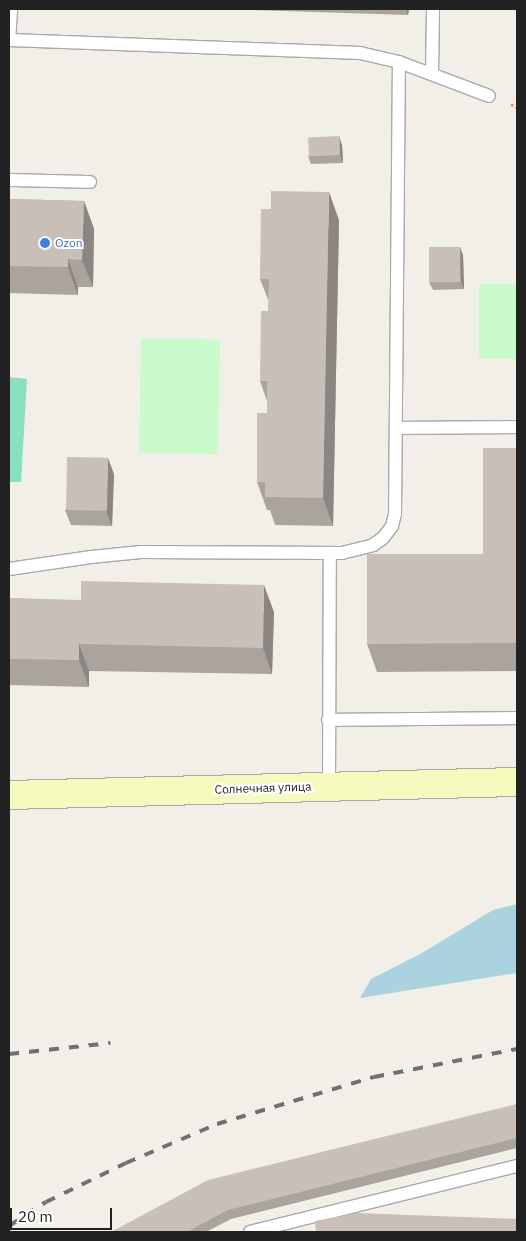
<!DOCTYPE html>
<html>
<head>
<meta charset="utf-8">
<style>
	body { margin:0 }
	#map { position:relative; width:526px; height:1241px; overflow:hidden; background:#f2efe9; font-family:"IBM Plex Sans",sans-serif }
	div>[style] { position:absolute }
	.park>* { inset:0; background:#c8facc; transform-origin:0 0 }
	.pitch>* { inset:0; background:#88e0be }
	.water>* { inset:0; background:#aad3df }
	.path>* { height:3px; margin-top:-1.5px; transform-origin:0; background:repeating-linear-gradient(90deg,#fa8072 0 2.5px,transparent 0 5px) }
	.roads { filter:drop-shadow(1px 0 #a9a9a9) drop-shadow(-1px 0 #a9a9a9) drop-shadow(0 1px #a9a9a9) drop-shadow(0 -1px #a9a9a9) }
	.lane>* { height:12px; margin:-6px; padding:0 6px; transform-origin:6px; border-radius:6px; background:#fff }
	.secondary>* { height:28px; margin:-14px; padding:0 14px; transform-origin:14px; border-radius:14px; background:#f7fabf }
	.rail>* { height:4px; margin-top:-2px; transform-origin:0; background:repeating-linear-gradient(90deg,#707070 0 10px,transparent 0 20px) }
	.wall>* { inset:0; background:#aba49e }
	.shaded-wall>* { inset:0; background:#8b8681 }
	.building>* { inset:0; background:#c7bfb8; transform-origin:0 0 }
	.dots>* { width:14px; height:14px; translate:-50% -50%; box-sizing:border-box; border:2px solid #fff; border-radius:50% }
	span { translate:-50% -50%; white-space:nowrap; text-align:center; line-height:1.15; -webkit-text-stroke:4px #fff; paint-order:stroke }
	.shop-label { font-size:12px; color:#366cbe }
	.left { translate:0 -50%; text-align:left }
	.street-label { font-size:12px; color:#222 }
	.frame { position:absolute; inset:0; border:10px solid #222; pointer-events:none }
	.scale { position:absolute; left:10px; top:1208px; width:102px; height:22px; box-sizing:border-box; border:2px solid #222; border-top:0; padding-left:6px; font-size:15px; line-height:18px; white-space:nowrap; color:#222; -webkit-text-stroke:4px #fff; paint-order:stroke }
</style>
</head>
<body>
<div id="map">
	<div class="park">
		<i style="left:517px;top:284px;width:75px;height:38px;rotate:90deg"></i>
		<i style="left:141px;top:338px;width:79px;height:115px;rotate:1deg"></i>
	</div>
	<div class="pitch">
		<i style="clip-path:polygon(9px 377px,27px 379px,21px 482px,9px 482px)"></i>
	</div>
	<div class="water">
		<i style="clip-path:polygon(517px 904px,517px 973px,360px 998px,371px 979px,422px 953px,493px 910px)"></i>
	</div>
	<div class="path">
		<i style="left:511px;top:104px;width:7px;rotate:27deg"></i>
	</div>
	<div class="roads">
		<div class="lane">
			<i style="left:399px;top:62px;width:96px;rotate:20.7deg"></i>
			<i style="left:432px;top:74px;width:65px;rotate:-89.1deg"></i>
			<i style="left:9px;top:180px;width:81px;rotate:1.4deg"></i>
			<i style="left:396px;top:428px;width:121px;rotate:-0.5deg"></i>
			<i style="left:9px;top:569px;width:83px;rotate:-8.3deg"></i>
			<i style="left:91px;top:557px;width:50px;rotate:-5.7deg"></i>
			<i style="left:141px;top:552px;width:201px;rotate:0.3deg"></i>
			<i style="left:342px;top:553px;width:32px;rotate:-14deg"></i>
			<i style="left:373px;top:545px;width:12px;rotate:-35deg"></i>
			<i style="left:383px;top:538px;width:15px;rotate:-53deg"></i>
			<i style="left:392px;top:526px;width:12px;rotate:-76deg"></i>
			<i style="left:395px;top:514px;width:452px;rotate:-89.5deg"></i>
			<i style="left:399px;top:62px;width:39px;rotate:-167deg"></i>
			<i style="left:361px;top:53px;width:352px;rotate:-177.9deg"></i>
			<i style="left:9px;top:40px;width:31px;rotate:-86deg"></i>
			<i style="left:328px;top:720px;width:189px;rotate:-0.6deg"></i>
			<i style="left:329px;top:786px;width:232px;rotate:-89.8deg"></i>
			<i style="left:250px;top:1232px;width:275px;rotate:-13.9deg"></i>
		</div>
		<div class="secondary">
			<i style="left:9px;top:795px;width:508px;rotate:-1.47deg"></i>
		</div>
	</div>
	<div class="rail">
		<i style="left:9px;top:1054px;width:102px;rotate:-6.2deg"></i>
		<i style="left:9px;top:1226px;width:44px;rotate:-33deg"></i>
		<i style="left:46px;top:1202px;width:89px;rotate:-26deg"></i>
		<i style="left:126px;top:1163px;width:99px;rotate:-23.2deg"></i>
		<i style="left:217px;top:1124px;width:164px;rotate:-16.7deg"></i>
		<i style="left:374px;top:1077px;width:146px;rotate:-11.1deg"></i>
	</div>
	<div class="wall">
		<i style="clip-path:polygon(220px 9px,409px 9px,408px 15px)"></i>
		<i style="clip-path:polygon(342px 145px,343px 163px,311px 164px,308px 156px)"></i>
		<i style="clip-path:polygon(9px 199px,84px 201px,94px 229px,93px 287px,78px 287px,78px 295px,9px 293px)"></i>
		<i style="clip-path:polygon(339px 220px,333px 526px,275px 525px,270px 510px,267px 510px,257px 482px,267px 413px,267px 401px,260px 381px,268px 311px,269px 302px,260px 279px)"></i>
		<i style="clip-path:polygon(463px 255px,464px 289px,433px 290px,429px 282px)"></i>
		<i style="clip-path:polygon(517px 448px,517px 671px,377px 672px,367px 644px,483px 554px)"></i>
		<i style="clip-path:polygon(114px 474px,112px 526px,71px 525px,65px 510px)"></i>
		<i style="clip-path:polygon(9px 598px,274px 612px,272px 674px,89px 671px,89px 687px,9px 685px)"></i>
		<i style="clip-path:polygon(517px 1104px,517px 1148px,231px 1219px,206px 1232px,111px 1232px)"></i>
	</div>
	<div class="shaded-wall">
		<i style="clip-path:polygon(406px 9px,409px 9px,408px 15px)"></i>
		<i style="clip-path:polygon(339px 136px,342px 145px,343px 163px,340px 155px)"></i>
		<i style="clip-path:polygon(329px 192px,339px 220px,333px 526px,323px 498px)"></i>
		<i style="clip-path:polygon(84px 201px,94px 229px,93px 287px,82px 260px)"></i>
		<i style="clip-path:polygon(460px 247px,463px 255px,464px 289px,461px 281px)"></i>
		<i style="clip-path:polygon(68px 259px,78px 287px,78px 295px,68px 267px)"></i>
		<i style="clip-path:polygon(108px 458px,114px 474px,112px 526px,106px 511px)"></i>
		<i style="clip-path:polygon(264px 585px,274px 612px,272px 674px,263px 648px)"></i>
		<i style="clip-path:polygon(79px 644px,89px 671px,89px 687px,79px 660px)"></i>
	</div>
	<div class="building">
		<i style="left:339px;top:136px;width:19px;height:31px;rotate:87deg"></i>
		<i style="clip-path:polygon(271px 191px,329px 192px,323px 498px,265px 497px,265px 482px,257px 482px,257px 413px,267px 413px,267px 381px,260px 381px,261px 311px,268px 311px,269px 279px,260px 279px,261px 209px,271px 209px)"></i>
		<i style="clip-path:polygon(9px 199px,84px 201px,82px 260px,68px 259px,68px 267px,9px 266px)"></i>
		<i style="left:429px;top:247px;width:31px;height:35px"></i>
		<i style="clip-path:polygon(483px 448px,517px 448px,517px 643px,367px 644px,367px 554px,483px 554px)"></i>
		<i style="left:67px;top:457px;width:41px;height:53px;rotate:1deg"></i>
		<i style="clip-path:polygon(81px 581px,264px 585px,263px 648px,79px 644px,79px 660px,9px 659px,9px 598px,81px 600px)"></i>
		<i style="clip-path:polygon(517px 1104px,517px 1138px,228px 1210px,187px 1232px,111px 1232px,208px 1180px)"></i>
		<i style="clip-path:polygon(357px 1213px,517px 1219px,517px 1232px,316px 1232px,315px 1221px)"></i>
	</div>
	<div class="dots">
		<i style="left:45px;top:243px;background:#3f7fe0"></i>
	</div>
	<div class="shop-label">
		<span class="left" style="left:55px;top:243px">Ozon</span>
	</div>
	<div class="street-label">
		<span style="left:263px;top:788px;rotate:-2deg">Солнечная улица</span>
	</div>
	<div class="frame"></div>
	<div class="scale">20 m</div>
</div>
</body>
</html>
